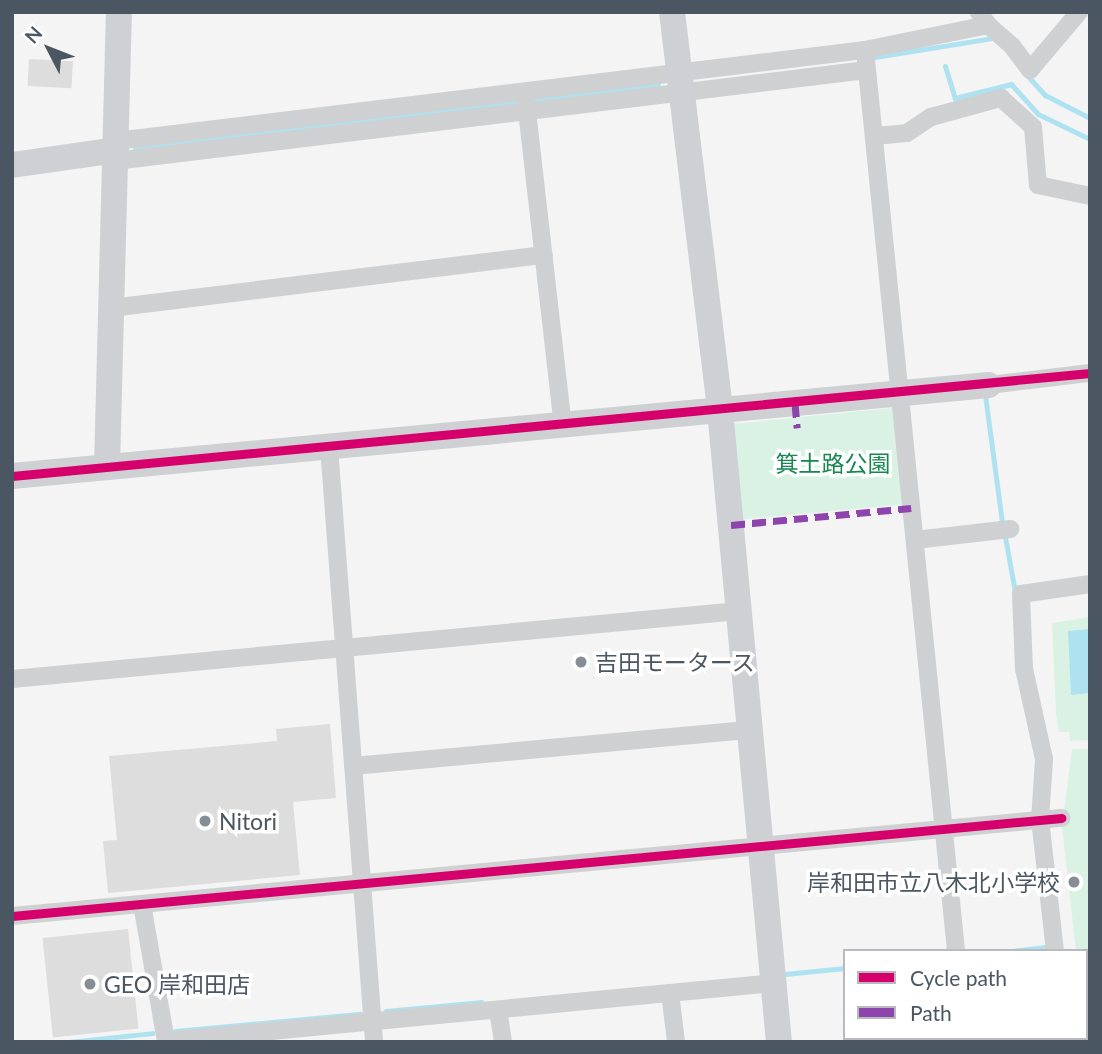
<!DOCTYPE html>
<html>
<head>
<meta charset="utf-8">
<style>
	body { margin:0 }
	#map { position:relative; width:1102px; height:1054px; overflow:hidden; background:#f4f4f4; font-family:Lato,"Noto Sans JP",sans-serif }
	div>[style] { position:absolute }
	.green>* { inset:0; background:#d9f2e3 }
	.water>* { inset:0; background:#aee2f0 }
	.stream>* { height:5px; margin:-2.5px; padding:0 2.5px; transform-origin:2.5px; border-radius:2.5px; background:#aee2f0 }
	.building>* { inset:0; background:#ddddde; transform-origin:0 0 }
	.street>* { height:18px; margin:-9px; padding:0 9px; transform-origin:9px; border-radius:9px; background:#ced0d2 }
	.secondary>* { height:26px; margin:-13px; padding:0 13px; transform-origin:13px; border-radius:13px; background:#ced0d4 }
	.quiet>* { height:7px; margin-top:-3.5px; transform-origin:0; background:repeating-linear-gradient(90deg,#8e44ad 0 14px,transparent 0 21px) }
	.cycleway>* { height:9px; margin:-4.5px; padding:0 4.5px; transform-origin:4.5px; border-radius:4.5px; background:#d6006c }
	.dots>* { width:19px; height:19px; translate:-50% -50%; box-sizing:border-box; border:4px solid #fff; border-radius:50% }
	span { translate:-50% -50%; white-space:nowrap; text-align:center; line-height:1.15; -webkit-text-stroke:7px #fff; paint-order:stroke }
	.park-label { font-size:23px; color:#17864f }
	.poi-label { font-size:23px; color:#4a5661 }
	.left { translate:0 -50%; text-align:left }
	.right { translate:-100% -50%; text-align:right }
	.frame { position:absolute; inset:0; border:14px solid #4a5661; pointer-events:none }
	.legend { position:absolute; left:843px; top:949px; width:245px; height:91px; box-sizing:border-box; background:#fff; border:2px solid #b7bbc0; margin:0; padding:9px 12px; list-style:none; font-size:21px; color:#4a5661 }
	.legend li { display:flex; align-items:center; gap:14px; height:35px }
	.legend b { width:35px; border:2px solid #b7bbc0 }
	.north { position:absolute; left:14px; top:14px; width:70px; height:70px; -webkit-text-stroke:5px #fff; paint-order:stroke; rotate:312deg; font-size:19px; font-weight:700; line-height:28px; text-align:center; color:#4a5661 }
	.north::after { content:''; display:block; margin:auto; width:24px; height:32px; background:#4a5661; clip-path:polygon(50% 0,100% 100%,50% 72%,0 100%) }
</style>
</head>
<body>
<div id="map">
	<div class="green">
		<i style="clip-path:polygon(892px 408px,897px 412px,907px 504px,735px 520px,733px 424px)"></i>
		<i style="clip-path:polygon(1090px 617px,1090px 740px,1070px 741px,1069px 732px,1059px 732px,1056px 713px,1052px 623px)"></i>
		<i style="clip-path:polygon(1072px 749px,1090px 749px,1090px 1004px,1086px 951px,1076px 951px,1062px 827px)"></i>
	</div>
	<div class="water">
		<i style="clip-path:polygon(1090px 629px,1090px 693px,1071px 695px,1068px 631px)"></i>
	</div>
	<div class="stream">
		<i style="left:869px;top:58px;width:126px;rotate:-9.2deg"></i>
		<i style="left:945px;top:66px;width:34px;rotate:73deg"></i>
		<i style="left:955px;top:98px;width:58px;rotate:-14deg"></i>
		<i style="left:1011px;top:84px;width:40px;rotate:48deg"></i>
		<i style="left:1038px;top:114px;width:58px;rotate:25.7deg"></i>
		<i style="left:1025px;top:73px;width:30px;rotate:48deg"></i>
		<i style="left:1045px;top:95px;width:51px;rotate:27.1deg"></i>
		<i style="left:135px;top:149px;width:527px;rotate:-7.08deg"></i>
		<i style="left:985px;top:395px;width:129px;rotate:82.4deg"></i>
		<i style="left:1005px;top:537px;width:56px;rotate:79.7deg"></i>
		<i style="left:1012px;top:951px;width:35px;rotate:-7deg"></i>
		<i style="left:785px;top:974px;width:60px;rotate:-5.7deg"></i>
		<i style="left:386px;top:1011px;width:96px;rotate:-5.4deg"></i>
		<i style="left:1086px;top:1029px;width:4px;rotate:-14deg"></i>
		<i style="left:175px;top:1031px;width:186px;rotate:-5.3deg"></i>
		<i style="left:68px;top:1042px;width:85px;rotate:-6deg"></i>
	</div>
	<div class="building">
		<i style="left:29px;top:59px;width:44px;height:27px;rotate:3deg"></i>
		<i style="clip-path:polygon(330px 724px,336px 798px,293px 802px,300px 875px,108px 893px,103px 841px,117px 840px,109px 756px,277px 741px,276px 729px)"></i>
		<i style="left:128px;top:929px;width:100px;height:86px;rotate:84deg"></i>
	</div>
	<div class="street">
		<i style="left:988px;top:25px;width:32px;rotate:41deg"></i>
		<i style="left:1012px;top:46px;width:30px;rotate:53deg"></i>
		<i style="left:1030px;top:70px;width:76px;rotate:-49.8deg"></i>
		<i style="left:865px;top:50px;width:906px;rotate:84.23deg"></i>
		<i style="left:526px;top:102px;width:325px;rotate:83.5deg"></i>
		<i style="left:874px;top:136px;width:33px;rotate:-5deg"></i>
		<i style="left:907px;top:133px;width:29px;rotate:-34deg"></i>
		<i style="left:931px;top:117px;width:73px;rotate:-15.2deg"></i>
		<i style="left:1001px;top:98px;width:43px;rotate:42.2deg"></i>
		<i style="left:1033px;top:127px;width:58px;rotate:85.1deg"></i>
		<i style="left:1038px;top:185px;width:53px;rotate:11.9deg"></i>
		<i style="left:116px;top:141px;width:755px;rotate:-6.93deg"></i>
		<i style="left:865px;top:50px;width:126px;rotate:-11.5deg"></i>
		<i style="left:988px;top:25px;width:16px;rotate:-125deg"></i>
		<i style="left:115px;top:161px;width:757px;rotate:-6.9deg"></i>
		<i style="left:111px;top:308px;width:436px;rotate:-7deg"></i>
		<i style="left:989px;top:385px;width:102px;rotate:-6.8deg"></i>
		<i style="left:329px;top:447px;width:597px;rotate:85.67deg"></i>
		<i style="left:915px;top:540px;width:96px;rotate:-6.6deg"></i>
		<i style="left:12px;top:679px;width:730px;rotate:-5.34deg"></i>
		<i style="left:353px;top:766px;width:399px;rotate:-5.2deg"></i>
		<i style="left:142px;top:904px;width:140px;rotate:80.1deg"></i>
		<i style="left:12px;top:916px;width:1054px;rotate:-5.34deg"></i>
		<i style="left:1055px;top:951px;width:132px;rotate:-96.5deg"></i>
		<i style="left:1040px;top:820px;width:61px;rotate:-86.2deg"></i>
		<i style="left:1044px;top:759px;width:92px;rotate:-102.5deg"></i>
		<i style="left:1024px;top:669px;width:75px;rotate:-92.3deg"></i>
		<i style="left:1021px;top:594px;width:70px;rotate:-8.2deg"></i>
		<i style="left:670px;top:993px;width:49px;rotate:83deg"></i>
		<i style="left:498px;top:1010px;width:32px;rotate:81deg"></i>
		<i style="left:965px;top:1038px;width:4px;rotate:90deg"></i>
		<i style="left:1065px;top:1038px;width:4px;rotate:90deg"></i>
		<i style="left:166px;top:1041px;width:611px;rotate:-5.45deg"></i>
	</div>
	<div class="secondary">
		<i style="left:672px;top:12px;width:401px;rotate:83.1deg"></i>
		<i style="left:720px;top:410px;width:635px;rotate:84.67deg"></i>
		<i style="left:12px;top:165px;width:105px;rotate:-8.2deg"></i>
		<i style="left:107px;top:467px;width:455px;rotate:-88.5deg"></i>
		<i style="left:12px;top:476px;width:981px;rotate:-5.32deg"></i>
	</div>
	<div class="quiet">
		<i style="left:795px;top:403px;width:25px;rotate:85deg"></i>
		<i style="left:731px;top:525px;width:181px;rotate:-5.4deg"></i>
	</div>
	<div class="cycleway">
		<i style="left:12px;top:476px;width:1083px;rotate:-5.46deg"></i>
		<i style="left:12px;top:916px;width:1054px;rotate:-5.34deg"></i>
	</div>
	<div class="dots">
		<i style="left:581px;top:662px;background:#868d94"></i>
		<i style="left:205px;top:821px;background:#868d94"></i>
		<i style="left:1074px;top:882px;background:#868d94"></i>
		<i style="left:90px;top:984px;background:#868d94"></i>
	</div>
	<div class="park-label">
		<span style="left:833px;top:463px">箕土路公園</span>
	</div>
	<div class="poi-label">
		<span class="left" style="left:595px;top:662px">吉田モータース</span>
		<span class="left" style="left:219px;top:821px">Nitori</span>
		<span class="right" style="left:1060px;top:882px">岸和田市立八木北小学校</span>
		<span class="left" style="left:104px;top:984px">GEO 岸和田店</span>
	</div>
	<div class="frame"></div>
	<ul class="legend">
	<li><b style="height:9px;background:#d6006c"></b>Cycle path</li>
	<li><b style="height:9px;background:#8e44ad"></b>Path</li>
	</ul>
	<div class="north">N</div>
</div>
</body>
</html>
